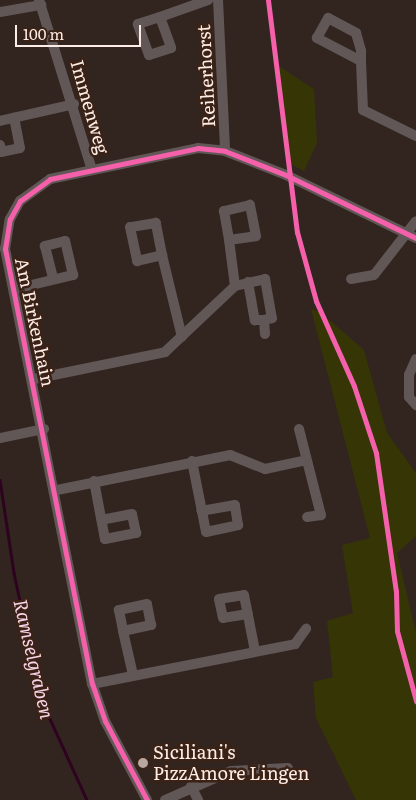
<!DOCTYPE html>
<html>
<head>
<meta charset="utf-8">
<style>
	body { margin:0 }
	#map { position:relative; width:416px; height:800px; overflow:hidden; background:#32251f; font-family:Literata,serif }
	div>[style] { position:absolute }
	.green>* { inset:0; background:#363506 }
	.stream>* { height:2.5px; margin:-1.25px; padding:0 1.25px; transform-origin:1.25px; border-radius:1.25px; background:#2e031f }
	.minor>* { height:10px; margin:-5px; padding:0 5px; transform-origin:5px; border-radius:5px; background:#625757 }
	.cycleway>* { height:5px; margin:-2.5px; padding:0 2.5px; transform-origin:2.5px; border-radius:2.5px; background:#f560ab }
	.dots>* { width:14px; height:14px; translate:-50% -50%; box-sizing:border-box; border:2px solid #3a2217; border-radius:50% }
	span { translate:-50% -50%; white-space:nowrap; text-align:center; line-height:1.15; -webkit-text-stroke:5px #3a2217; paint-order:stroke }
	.street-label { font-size:18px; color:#feede6 }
	.poi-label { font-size:18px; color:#feede6 }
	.left { translate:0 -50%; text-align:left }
	.water-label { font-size:19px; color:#f7d3e6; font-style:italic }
	.scale { position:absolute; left:15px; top:25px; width:126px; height:22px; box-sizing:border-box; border:2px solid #feede6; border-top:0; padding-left:6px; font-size:15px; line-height:18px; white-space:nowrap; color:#feede6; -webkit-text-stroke:4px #3a2217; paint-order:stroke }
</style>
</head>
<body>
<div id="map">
	<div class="green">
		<i style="clip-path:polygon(277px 65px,314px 89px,317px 143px,304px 171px,288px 163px)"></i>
		<i style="clip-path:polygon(311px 309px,320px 312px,364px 350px,387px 433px,416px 473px,416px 536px,397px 553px,416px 633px,416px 800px,356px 800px,316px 718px,313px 682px,333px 677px,327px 621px,353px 613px,342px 545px,370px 538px)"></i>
	</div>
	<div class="stream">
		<i style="left:0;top:480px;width:94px;rotate:81.4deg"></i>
		<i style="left:14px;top:573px;width:129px;rotate:77.9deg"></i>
		<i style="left:41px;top:699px;width:111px;rotate:65.5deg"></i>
	</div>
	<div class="minor">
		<i style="left:39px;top:0;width:175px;rotate:72.7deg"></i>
		<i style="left:218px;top:0;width:151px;rotate:87.3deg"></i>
		<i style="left:0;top:12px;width:42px;rotate:-9.7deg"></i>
		<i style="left:160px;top:17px;width:33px;rotate:70deg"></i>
		<i style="left:171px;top:48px;width:23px;rotate:162deg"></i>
		<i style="left:149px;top:55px;width:33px;rotate:-110deg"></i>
		<i style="left:138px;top:24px;width:23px;rotate:-18deg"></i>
		<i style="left:160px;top:17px;width:51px;rotate:-19.5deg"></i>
		<i style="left:361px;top:61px;width:50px;rotate:-152.4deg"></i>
		<i style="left:317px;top:38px;width:23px;rotate:-61deg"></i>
		<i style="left:328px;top:18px;width:32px;rotate:28deg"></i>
		<i style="left:356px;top:33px;width:19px;rotate:74deg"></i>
		<i style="left:361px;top:51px;width:10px;rotate:90deg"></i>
		<i style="left:361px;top:61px;width:49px;rotate:87.7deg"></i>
		<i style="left:363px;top:110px;width:59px;rotate:26.1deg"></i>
		<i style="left:0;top:121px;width:76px;rotate:-12.9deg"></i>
		<i style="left:0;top:145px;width:7px;rotate:82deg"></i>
		<i style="left:1px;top:152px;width:19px;rotate:-12deg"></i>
		<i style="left:20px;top:148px;width:31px;rotate:-101deg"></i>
		<i style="left:162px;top:255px;width:33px;rotate:-101deg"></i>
		<i style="left:156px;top:223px;width:26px;rotate:171deg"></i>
		<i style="left:130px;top:227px;width:35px;rotate:78deg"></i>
		<i style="left:137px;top:261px;width:26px;rotate:-13deg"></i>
		<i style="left:162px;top:255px;width:84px;rotate:76.3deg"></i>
		<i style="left:351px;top:279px;width:23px;rotate:-10deg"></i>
		<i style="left:374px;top:275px;width:68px;rotate:-52.1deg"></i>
		<i style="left:248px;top:282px;width:39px;rotate:80deg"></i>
		<i style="left:255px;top:320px;width:9px"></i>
		<i style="left:235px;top:286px;width:31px;rotate:-13deg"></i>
		<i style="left:265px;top:279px;width:40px;rotate:80deg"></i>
		<i style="left:272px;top:318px;width:8px;rotate:166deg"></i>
		<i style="left:264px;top:320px;width:14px;rotate:86deg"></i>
		<i style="left:15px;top:289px;width:60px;rotate:-13.6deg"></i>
		<i style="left:73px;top:275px;width:35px;rotate:-103deg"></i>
		<i style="left:65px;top:241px;width:21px;rotate:166deg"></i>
		<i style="left:45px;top:246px;width:34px;rotate:76deg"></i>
		<i style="left:416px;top:359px;width:17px;rotate:114deg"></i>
		<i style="left:409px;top:375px;width:22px;rotate:90deg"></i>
		<i style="left:409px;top:397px;width:11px;rotate:49deg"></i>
		<i style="left:34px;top:379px;width:134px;rotate:-11.6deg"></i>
		<i style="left:165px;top:352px;width:96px;rotate:-43.3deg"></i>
		<i style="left:235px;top:286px;width:46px;rotate:-97.4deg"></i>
		<i style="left:229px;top:240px;width:27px;rotate:-8deg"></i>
		<i style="left:256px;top:236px;width:32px;rotate:-101deg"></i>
		<i style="left:250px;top:205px;width:27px;rotate:167deg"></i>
		<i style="left:224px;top:211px;width:29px;rotate:80deg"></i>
		<i style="left:299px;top:429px;width:89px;rotate:75.7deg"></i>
		<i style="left:321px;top:515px;width:14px;rotate:172deg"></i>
		<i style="left:0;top:438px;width:45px;rotate:-11.6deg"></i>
		<i style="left:192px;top:461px;width:72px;rotate:78.8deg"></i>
		<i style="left:206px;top:532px;width:33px;rotate:-12deg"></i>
		<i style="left:238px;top:525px;width:20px;rotate:-99deg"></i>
		<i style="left:235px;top:505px;width:34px;rotate:170deg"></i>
		<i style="left:94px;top:481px;width:59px;rotate:79.3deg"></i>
		<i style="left:105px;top:539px;width:32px;rotate:-11deg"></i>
		<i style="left:136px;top:533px;width:19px;rotate:-102deg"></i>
		<i style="left:132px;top:514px;width:31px;rotate:169deg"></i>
		<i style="left:57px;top:490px;width:177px;rotate:-11.4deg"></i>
		<i style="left:230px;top:455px;width:38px;rotate:22deg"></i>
		<i style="left:265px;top:469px;width:40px;rotate:-12deg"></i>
		<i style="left:248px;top:614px;width:25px;rotate:171deg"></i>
		<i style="left:223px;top:618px;width:19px;rotate:-102deg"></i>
		<i style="left:219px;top:599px;width:25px;rotate:-9deg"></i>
		<i style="left:244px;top:595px;width:57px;rotate:78.9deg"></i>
		<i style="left:123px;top:631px;width:29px;rotate:-12deg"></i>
		<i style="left:151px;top:625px;width:21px;rotate:-101deg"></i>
		<i style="left:147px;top:604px;width:29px;rotate:168deg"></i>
		<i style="left:119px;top:610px;width:21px;rotate:79deg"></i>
		<i style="left:123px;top:631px;width:45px;rotate:77.2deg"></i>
		<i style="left:92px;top:684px;width:207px;rotate:-11.1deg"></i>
		<i style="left:295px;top:644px;width:19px;rotate:-54deg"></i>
		<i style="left:191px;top:786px;width:16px;rotate:63deg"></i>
		<i style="left:147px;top:800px;width:89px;rotate:-118deg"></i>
		<i style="left:105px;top:721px;width:39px;rotate:-109deg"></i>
		<i style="left:92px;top:684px;width:444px;rotate:-101.3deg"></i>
		<i style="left:5px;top:249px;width:30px;rotate:-81deg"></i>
		<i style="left:10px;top:219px;width:21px;rotate:-61deg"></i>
		<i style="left:20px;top:201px;width:37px;rotate:-36deg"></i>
		<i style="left:50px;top:179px;width:151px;rotate:-11.8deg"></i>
		<i style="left:198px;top:148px;width:27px;rotate:6deg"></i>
		<i style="left:225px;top:151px;width:66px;rotate:21.5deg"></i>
		<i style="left:286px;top:175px;width:144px;rotate:25.9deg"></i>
		<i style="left:165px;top:800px;width:72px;rotate:-23.7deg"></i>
		<i style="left:231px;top:771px;width:57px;rotate:-3deg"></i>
	</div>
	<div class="cycleway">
		<i style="left:268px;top:0;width:234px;rotate:82.9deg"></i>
		<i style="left:297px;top:232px;width:72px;rotate:74.6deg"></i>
		<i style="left:316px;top:301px;width:93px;rotate:65.9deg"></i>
		<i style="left:354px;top:386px;width:71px;rotate:71.8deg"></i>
		<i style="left:376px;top:453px;width:139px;rotate:81.8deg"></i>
		<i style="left:396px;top:591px;width:40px;rotate:88.6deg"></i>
		<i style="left:397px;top:631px;width:73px;rotate:74.8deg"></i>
		<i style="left:147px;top:800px;width:89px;rotate:-118deg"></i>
		<i style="left:105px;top:721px;width:39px;rotate:-109deg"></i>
		<i style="left:92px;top:684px;width:444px;rotate:-101.3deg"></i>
		<i style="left:5px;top:249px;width:30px;rotate:-81deg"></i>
		<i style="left:10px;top:219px;width:21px;rotate:-61deg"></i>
		<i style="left:20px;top:201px;width:37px;rotate:-36deg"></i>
		<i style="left:50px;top:179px;width:151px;rotate:-11.8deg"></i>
		<i style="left:198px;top:148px;width:27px;rotate:6deg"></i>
		<i style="left:225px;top:151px;width:66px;rotate:21.5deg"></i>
		<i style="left:286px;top:175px;width:144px;rotate:25.9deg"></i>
	</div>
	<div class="dots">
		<i style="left:143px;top:763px;background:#b7a7a0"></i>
	</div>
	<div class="street-label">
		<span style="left:206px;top:76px;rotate:-93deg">Reiherhorst</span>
		<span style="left:90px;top:107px;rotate:74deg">Immenweg</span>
		<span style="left:35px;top:322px;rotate:78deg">Am Birkenhain</span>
	</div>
	<div class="poi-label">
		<span class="left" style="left:153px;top:763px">Siciliani's<br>PizzAmore Lingen</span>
	</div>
	<div class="water-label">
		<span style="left:34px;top:659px;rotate:77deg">Ramselgraben</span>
	</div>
	<div class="scale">100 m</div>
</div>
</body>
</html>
